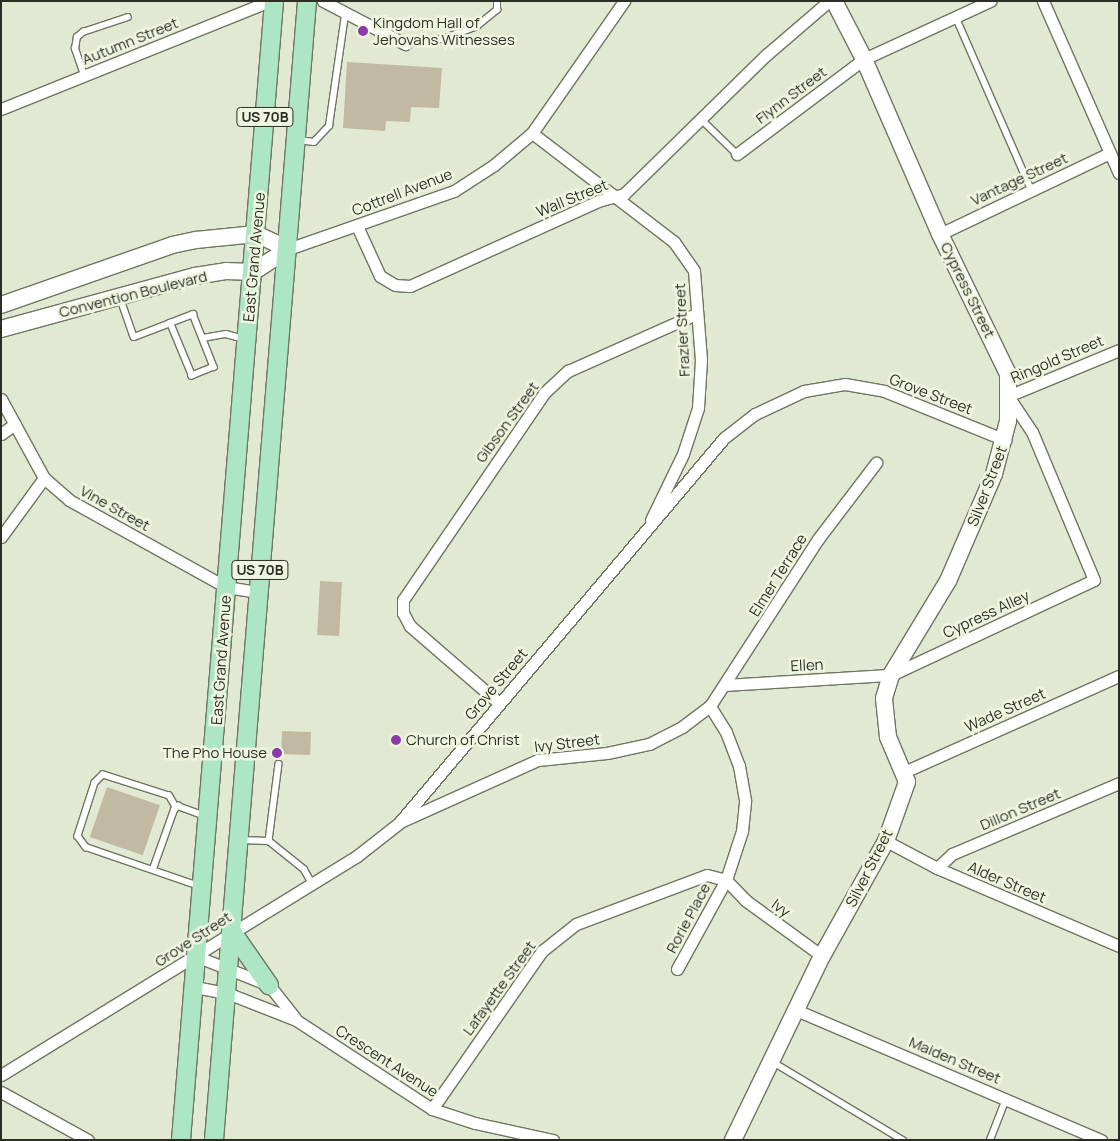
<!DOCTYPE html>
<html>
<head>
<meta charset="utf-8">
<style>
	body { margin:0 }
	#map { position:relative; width:1120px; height:1141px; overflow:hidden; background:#e2e9d2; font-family:Manrope,sans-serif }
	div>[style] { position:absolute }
	.building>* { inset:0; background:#c2b9a3; transform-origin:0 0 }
	.roads { filter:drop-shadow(1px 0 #6f7561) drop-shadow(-1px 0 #6f7561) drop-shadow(0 1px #6f7561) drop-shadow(0 -1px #6f7561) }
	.lane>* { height:5.5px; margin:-2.75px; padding:0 2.75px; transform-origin:2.75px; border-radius:2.75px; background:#fff }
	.street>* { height:11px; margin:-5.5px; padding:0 5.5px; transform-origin:5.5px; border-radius:5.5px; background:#fff }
	.secondary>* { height:16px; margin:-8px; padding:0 8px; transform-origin:8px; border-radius:8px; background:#fff }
	.primary>* { height:18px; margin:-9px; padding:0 9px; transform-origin:9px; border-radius:9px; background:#ade6c2 }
	.dots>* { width:14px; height:14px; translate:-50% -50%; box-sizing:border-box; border:2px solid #eff6df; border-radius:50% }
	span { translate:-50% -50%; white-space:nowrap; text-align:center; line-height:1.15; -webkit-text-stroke:5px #eff6df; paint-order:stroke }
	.shield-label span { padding:1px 4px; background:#eff6df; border:1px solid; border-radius:4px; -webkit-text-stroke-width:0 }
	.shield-label { font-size:14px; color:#2c2e26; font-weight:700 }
	.poi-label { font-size:15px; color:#2c2e26 }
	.left { translate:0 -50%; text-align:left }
	.right { translate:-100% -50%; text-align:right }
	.street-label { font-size:15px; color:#2c2e26 }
	.frame { position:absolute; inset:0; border:2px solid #2c2e26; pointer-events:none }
</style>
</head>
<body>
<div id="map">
	<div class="building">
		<i style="clip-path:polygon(347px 62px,442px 68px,439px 108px,411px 107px,410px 122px,386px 121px,385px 131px,343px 128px)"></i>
		<i style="left:320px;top:581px;width:22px;height:54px;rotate:3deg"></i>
		<i style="left:282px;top:731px;width:29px;height:23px;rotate:2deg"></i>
		<i style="left:107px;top:787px;width:56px;height:53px;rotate:19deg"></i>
	</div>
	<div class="roads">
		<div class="lane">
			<i style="left:956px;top:17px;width:188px;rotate:66.4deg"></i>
			<i style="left:405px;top:44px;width:37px;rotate:-8deg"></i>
			<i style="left:442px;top:39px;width:37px;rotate:-20deg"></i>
			<i style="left:477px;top:26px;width:26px;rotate:-39deg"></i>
			<i style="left:497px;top:10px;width:9px;rotate:-90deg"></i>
			<i style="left:84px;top:75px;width:28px;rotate:-109deg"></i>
			<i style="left:75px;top:49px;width:12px;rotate:-81deg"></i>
			<i style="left:77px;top:37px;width:8px;rotate:-40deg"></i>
			<i style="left:83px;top:32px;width:47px;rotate:-18.4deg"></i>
			<i style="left:701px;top:119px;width:50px;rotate:44.2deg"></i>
			<i style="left:298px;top:140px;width:16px;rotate:7deg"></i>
			<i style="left:314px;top:142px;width:22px;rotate:-47deg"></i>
			<i style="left:329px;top:126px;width:112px;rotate:-81.8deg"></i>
			<i style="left:120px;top:297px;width:42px;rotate:70.7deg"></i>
			<i style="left:134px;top:337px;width:39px;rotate:-21deg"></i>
			<i style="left:170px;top:323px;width:25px;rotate:-21deg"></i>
			<i style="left:193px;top:314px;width:57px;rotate:68.4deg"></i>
			<i style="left:214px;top:367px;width:24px;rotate:158deg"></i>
			<i style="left:192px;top:376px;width:57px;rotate:-112.5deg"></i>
			<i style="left:203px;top:338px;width:23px;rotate:-10deg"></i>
			<i style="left:226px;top:334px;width:20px;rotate:15deg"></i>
			<i style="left:279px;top:764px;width:78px;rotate:97.4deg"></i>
			<i style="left:269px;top:841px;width:45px;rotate:38.7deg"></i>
			<i style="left:304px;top:869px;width:16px;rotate:60deg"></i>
			<i style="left:176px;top:808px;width:14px;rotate:-120deg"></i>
			<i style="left:169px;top:796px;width:69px;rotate:-162.3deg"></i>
			<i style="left:103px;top:775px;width:11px;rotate:135deg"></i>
			<i style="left:95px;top:783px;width:56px;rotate:107.8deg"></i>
			<i style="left:78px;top:836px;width:14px;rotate:54deg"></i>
			<i style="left:86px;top:847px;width:120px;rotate:19deg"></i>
			<i style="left:241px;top:840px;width:28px;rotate:2deg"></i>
			<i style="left:153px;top:869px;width:63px;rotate:-70.4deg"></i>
			<i style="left:174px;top:810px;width:6px;rotate:-45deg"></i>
			<i style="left:178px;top:806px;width:29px;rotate:20deg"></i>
			<i style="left:773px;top:1062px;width:152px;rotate:31deg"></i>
			<i style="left:990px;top:1140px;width:44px;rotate:-68.7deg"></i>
		</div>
		<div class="street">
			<i style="left:323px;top:1px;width:93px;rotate:27.7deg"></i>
			<i style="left:1043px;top:1px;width:188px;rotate:66.2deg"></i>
			<i style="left:1px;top:109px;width:290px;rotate:-21.9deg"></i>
			<i style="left:532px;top:133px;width:179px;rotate:37.5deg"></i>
			<i style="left:674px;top:242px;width:35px;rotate:55deg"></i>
			<i style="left:694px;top:271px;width:89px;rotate:85.5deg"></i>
			<i style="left:701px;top:360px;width:48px;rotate:93.6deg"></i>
			<i style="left:698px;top:408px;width:48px;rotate:108.1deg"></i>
			<i style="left:683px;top:454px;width:73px;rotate:115.9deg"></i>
			<i style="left:737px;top:154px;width:159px;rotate:-36.8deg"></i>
			<i style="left:864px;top:59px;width:139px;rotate:-24.7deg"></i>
			<i style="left:357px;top:226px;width:55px;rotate:65.3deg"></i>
			<i style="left:380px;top:276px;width:17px;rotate:31deg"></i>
			<i style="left:395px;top:285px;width:15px;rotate:4deg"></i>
			<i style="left:410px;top:286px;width:206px;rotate:-24.3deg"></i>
			<i style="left:598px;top:201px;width:27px;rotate:-15deg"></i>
			<i style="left:624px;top:194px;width:199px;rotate:-44.4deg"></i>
			<i style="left:766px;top:55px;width:83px;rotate:-40.6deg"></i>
			<i style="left:940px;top:234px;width:188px;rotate:-25.5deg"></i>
			<i style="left:288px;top:249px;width:176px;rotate:-19.3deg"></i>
			<i style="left:454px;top:191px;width:48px;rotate:-33deg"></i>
			<i style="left:494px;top:165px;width:50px;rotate:-40.1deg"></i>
			<i style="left:532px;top:133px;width:161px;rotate:-55.1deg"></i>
			<i style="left:1px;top:399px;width:90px;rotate:61.4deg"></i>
			<i style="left:44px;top:478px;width:33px;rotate:41deg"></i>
			<i style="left:69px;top:500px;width:179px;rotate:29deg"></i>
			<i style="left:226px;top:587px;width:33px;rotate:9deg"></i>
			<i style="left:1px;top:434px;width:17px;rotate:-36deg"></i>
			<i style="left:1px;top:537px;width:73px;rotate:-53.9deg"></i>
			<i style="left:726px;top:685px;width:165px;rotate:-3.5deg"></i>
			<i style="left:891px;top:675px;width:224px;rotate:-25.1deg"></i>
			<i style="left:1094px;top:580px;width:160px;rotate:-112.7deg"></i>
			<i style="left:1032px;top:432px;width:43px;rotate:-123.7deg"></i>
			<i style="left:1008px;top:396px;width:120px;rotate:-22.5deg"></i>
			<i style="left:499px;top:703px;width:118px;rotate:-139.1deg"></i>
			<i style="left:410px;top:626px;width:15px;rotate:-118deg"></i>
			<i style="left:403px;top:613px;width:13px;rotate:-90deg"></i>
			<i style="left:403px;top:600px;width:250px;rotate:-55.7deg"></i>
			<i style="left:544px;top:393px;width:33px;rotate:-43deg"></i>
			<i style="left:568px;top:371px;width:140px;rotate:-24deg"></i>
			<i style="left:904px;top:772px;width:235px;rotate:-24.1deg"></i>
			<i style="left:400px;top:822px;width:151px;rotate:-24.2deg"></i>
			<i style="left:538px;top:760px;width:69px;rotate:-5.8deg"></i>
			<i style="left:607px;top:753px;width:43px;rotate:-12.1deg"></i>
			<i style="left:649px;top:744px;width:37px;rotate:-27deg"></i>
			<i style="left:682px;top:727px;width:35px;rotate:-37deg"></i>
			<i style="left:710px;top:706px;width:199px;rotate:-57.1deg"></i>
			<i style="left:818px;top:539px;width:96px;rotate:-52.7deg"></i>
			<i style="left:886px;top:841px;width:58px;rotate:27.9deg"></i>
			<i style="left:937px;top:868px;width:198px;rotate:23.2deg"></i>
			<i style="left:937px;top:868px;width:21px;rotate:-43deg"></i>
			<i style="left:952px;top:854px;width:181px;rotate:-23deg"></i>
			<i style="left:198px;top:957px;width:76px;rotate:21.5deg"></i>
			<i style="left:269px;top:985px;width:42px;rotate:51.8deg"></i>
			<i style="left:677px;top:969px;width:102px;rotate:-61.2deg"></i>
			<i style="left:726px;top:880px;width:52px;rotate:-71.9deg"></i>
			<i style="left:742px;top:831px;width:31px;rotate:-84deg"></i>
			<i style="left:745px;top:800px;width:35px;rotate:-100deg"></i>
			<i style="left:739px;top:766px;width:36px;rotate:-111deg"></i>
			<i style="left:726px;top:732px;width:31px;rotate:-122deg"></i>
			<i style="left:195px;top:987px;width:33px;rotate:11deg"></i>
			<i style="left:227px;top:993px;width:74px;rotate:21.4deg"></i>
			<i style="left:296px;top:1020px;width:163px;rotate:33.2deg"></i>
			<i style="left:432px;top:1109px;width:45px;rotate:18deg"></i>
			<i style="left:475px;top:1123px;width:80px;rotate:12.3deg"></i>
			<i style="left:796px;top:1010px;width:332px;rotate:23.1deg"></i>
			<i style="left:1px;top:1075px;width:418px;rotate:-31.6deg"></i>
			<i style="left:357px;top:856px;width:53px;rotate:-38.2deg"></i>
			<i style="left:399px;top:823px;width:504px;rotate:-49.83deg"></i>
			<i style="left:724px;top:438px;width:39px;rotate:-38deg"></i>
			<i style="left:755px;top:414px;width:54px;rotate:-25.1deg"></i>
			<i style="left:804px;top:391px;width:42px;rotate:-9.7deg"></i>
			<i style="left:845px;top:384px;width:40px;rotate:10deg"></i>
			<i style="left:884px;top:391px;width:131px;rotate:22deg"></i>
			<i style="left:1px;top:1092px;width:99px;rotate:28.9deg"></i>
			<i style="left:432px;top:1109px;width:193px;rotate:-55.2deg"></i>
			<i style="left:542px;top:951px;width:43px;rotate:-38.5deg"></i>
			<i style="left:576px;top:924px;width:140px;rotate:-20.5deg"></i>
			<i style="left:707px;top:875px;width:20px;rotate:15deg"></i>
			<i style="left:726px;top:880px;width:28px;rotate:46deg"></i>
			<i style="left:745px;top:900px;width:95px;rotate:36deg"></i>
		</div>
		<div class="secondary">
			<i style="left:1px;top:305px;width:181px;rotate:-19.3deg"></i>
			<i style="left:172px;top:245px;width:25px;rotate:-12deg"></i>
			<i style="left:196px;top:240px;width:60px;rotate:-5.7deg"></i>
			<i style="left:256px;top:234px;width:35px;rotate:25deg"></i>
			<i style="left:1px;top:329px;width:201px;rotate:-15.3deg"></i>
			<i style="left:195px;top:276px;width:31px;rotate:-9deg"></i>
			<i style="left:226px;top:271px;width:27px;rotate:2deg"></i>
			<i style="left:253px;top:272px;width:42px;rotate:-33.3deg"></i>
			<i style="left:733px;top:1140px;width:204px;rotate:-64.2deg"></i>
			<i style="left:822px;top:956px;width:132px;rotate:-60.9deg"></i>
			<i style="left:886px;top:841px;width:63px;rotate:-70.4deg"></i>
			<i style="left:907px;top:782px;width:49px;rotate:-112.9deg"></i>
			<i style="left:888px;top:737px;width:39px;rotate:-96deg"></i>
			<i style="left:884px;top:698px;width:24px;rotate:-73deg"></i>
			<i style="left:891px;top:675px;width:110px;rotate:-58.8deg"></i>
			<i style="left:948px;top:581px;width:116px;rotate:-66.7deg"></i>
			<i style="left:994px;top:474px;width:55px;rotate:-75.2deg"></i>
			<i style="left:1008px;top:421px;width:47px;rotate:-90deg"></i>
			<i style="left:1008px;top:374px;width:156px;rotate:-115.9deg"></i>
			<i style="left:940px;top:234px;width:191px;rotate:-113.5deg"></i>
			<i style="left:864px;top:59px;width:65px;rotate:-117.3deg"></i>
		</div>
		<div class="primary">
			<i style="left:232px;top:932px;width:65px;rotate:55.1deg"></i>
			<i style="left:181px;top:1140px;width:1143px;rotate:-85.33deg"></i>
			<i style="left:214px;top:1140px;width:1143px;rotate:-85.33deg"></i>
		</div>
	</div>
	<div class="dots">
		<i style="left:363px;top:31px;background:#8a3aaa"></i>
		<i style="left:396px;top:740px;background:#8a3aaa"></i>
		<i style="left:277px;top:753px;background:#8a3aaa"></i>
	</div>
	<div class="shield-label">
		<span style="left:265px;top:117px">US 70B</span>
		<span style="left:260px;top:570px">US 70B</span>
	</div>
	<div class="poi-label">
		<span class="left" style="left:373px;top:31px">Kingdom Hall of<br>Jehovahs Witnesses</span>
		<span class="left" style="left:406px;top:740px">Church of Christ</span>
		<span class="right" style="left:267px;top:753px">The Pho House</span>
	</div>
	<div class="street-label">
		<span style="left:130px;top:41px;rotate:-22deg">Autumn Street</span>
		<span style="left:791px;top:95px;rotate:-37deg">Flynn Street</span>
		<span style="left:1019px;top:179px;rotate:-25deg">Vantage Street</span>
		<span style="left:402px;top:192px;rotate:-21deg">Cottrell Avenue</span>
		<span style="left:572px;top:198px;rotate:-22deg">Wall Street</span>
		<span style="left:254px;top:257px;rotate:-85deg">East Grand Avenue</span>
		<span style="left:968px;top:290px;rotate:64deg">Cypress Street</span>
		<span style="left:133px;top:294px;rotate:-14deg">Convention Boulevard</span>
		<span style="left:682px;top:330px;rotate:-93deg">Frazier Street</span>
		<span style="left:1057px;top:359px;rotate:-23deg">Ringold Street</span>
		<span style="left:931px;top:394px;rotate:21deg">Grove Street</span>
		<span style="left:507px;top:422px;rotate:-54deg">Gibson Street</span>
		<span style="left:987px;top:486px;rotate:-69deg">Silver Street</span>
		<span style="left:115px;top:508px;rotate:29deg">Vine Street</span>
		<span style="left:778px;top:575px;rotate:-58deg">Elmer Terrace</span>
		<span style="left:986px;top:614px;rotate:-25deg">Cypress Alley</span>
		<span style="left:221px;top:660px;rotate:-86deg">East Grand Avenue</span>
		<span style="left:807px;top:665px;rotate:-3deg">Ellen</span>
		<span style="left:496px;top:684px;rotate:-50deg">Grove Street</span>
		<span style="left:1005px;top:710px;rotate:-24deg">Wade Street</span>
		<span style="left:567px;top:743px;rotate:-7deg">Ivy Street</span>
		<span style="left:1020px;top:809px;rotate:-23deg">Dillon Street</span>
		<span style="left:869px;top:868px;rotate:-63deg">Silver Street</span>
		<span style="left:1007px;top:882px;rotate:23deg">Alder Street</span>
		<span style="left:781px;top:908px;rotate:36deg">Ivy</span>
		<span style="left:688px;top:918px;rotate:-62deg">Rorie Place</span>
		<span style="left:193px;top:939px;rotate:-33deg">Grove Street</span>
		<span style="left:499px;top:988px;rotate:-54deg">Lafayette Street</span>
		<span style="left:955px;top:1060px;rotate:23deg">Maiden Street</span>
		<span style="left:387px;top:1061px;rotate:33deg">Crescent Avenue</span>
	</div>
	<div class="frame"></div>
</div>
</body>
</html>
